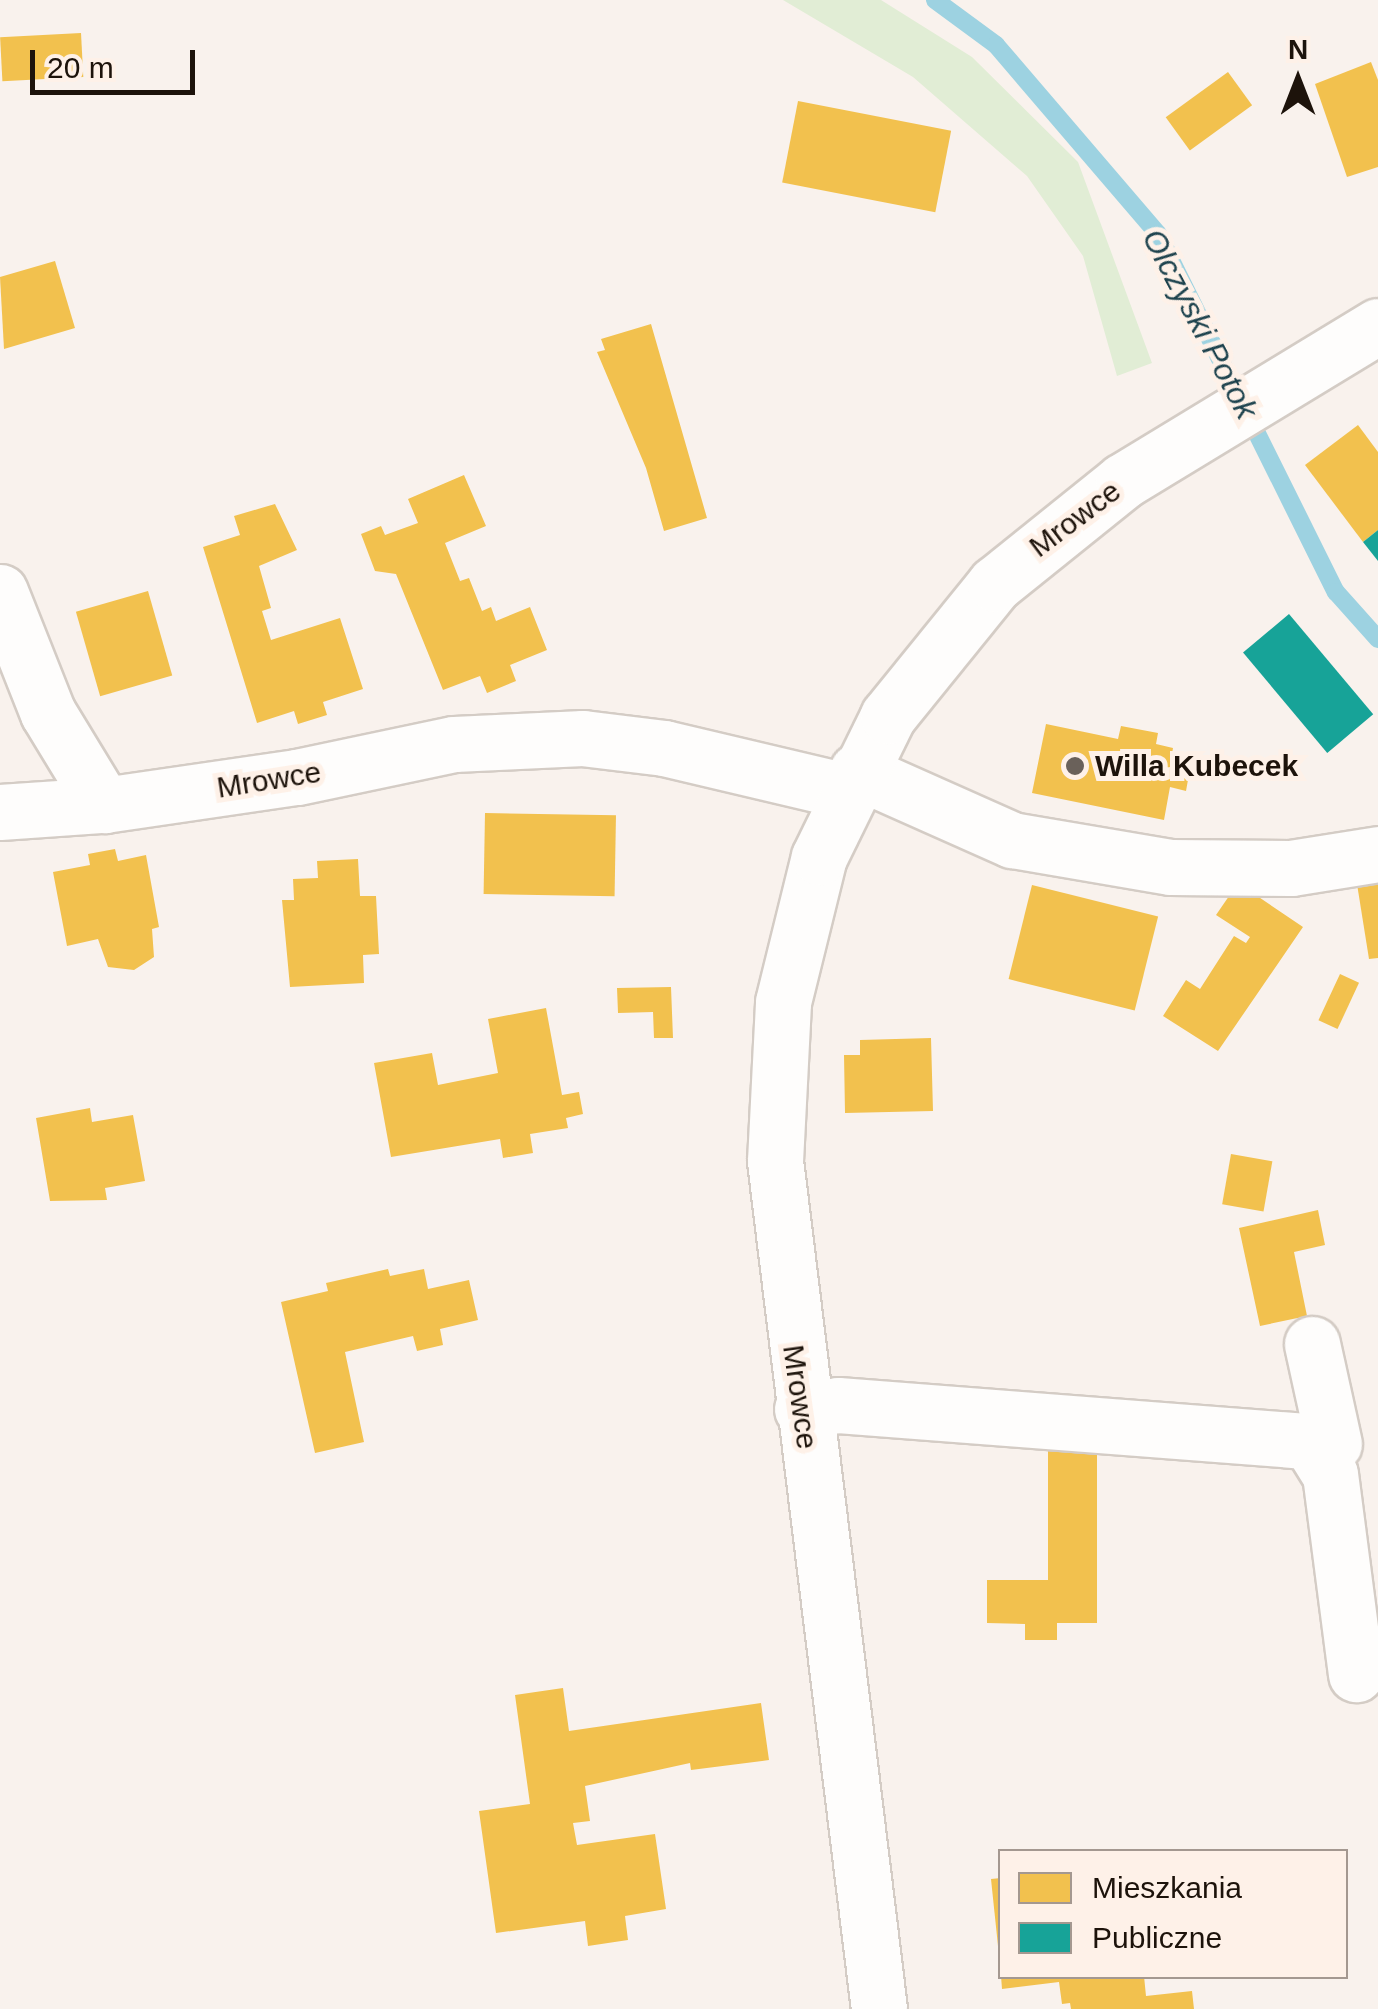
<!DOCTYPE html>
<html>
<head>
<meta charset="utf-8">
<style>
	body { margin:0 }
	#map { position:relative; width:1378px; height:2009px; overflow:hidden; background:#f9f2ed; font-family:Arial,sans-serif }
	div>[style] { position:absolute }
	.green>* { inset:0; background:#e1edd5 }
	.homes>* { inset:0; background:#f2c14e; transform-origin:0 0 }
	.public>* { inset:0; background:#17a398; transform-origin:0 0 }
	.stream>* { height:18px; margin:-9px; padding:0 9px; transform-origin:9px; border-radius:9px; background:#9dd2e1 }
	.roads { filter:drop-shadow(2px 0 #d4ccc5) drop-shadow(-2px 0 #d4ccc5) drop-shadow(0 2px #d4ccc5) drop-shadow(0 -2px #d4ccc5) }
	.minor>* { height:55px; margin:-27.5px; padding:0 27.5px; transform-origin:27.5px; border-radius:27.5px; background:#fefdfc }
	.dots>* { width:28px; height:28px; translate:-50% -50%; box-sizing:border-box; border:5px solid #fef1e8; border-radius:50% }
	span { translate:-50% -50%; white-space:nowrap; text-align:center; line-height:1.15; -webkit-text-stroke:10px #fef1e8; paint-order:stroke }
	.street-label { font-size:30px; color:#1d130b }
	.poi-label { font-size:30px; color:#1d130b; font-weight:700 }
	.left { translate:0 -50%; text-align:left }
	.water-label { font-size:32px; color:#1e434e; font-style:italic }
	.legend { position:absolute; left:998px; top:1849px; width:350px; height:130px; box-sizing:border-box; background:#fef1e8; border:2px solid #a49890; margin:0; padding:12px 18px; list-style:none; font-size:30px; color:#1d130b }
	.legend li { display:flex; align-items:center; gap:20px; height:50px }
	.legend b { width:50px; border:2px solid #a49890 }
	.north { position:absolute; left:1248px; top:30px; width:100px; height:100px; -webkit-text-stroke:8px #fef1e8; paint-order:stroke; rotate:0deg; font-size:28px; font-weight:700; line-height:40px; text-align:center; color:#1d130b }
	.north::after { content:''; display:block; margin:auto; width:35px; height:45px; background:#1d130b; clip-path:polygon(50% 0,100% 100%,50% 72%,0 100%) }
	.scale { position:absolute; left:30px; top:50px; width:165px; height:45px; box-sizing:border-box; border:5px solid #1d130b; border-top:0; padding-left:12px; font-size:30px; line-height:35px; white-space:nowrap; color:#1d130b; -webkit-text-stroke:8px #fef1e8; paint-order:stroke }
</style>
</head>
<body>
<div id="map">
	<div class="green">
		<i style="clip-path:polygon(783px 0,881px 0,972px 57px,1078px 162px,1152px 363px,1117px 376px,1083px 256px,1027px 176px,913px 77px)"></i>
	</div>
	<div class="homes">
		<i style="left:81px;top:33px;width:44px;height:81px;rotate:87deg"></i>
		<i style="clip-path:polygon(1371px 62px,1378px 80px,1378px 167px,1347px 177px,1315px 84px)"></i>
		<i style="left:1228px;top:72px;width:41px;height:77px;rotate:54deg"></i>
		<i style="left:798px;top:101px;width:156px;height:83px;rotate:11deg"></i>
		<i style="clip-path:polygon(55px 261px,75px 328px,4px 349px,0 277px)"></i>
		<i style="clip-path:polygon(651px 324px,707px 518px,664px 531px,646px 468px,597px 352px,605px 350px,601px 339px)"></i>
		<i style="clip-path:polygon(1358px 425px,1378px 452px,1378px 530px,1363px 542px,1305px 465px)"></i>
		<i style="clip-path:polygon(464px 475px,486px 526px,445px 543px,460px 581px,469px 578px,482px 611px,491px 607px,496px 621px,530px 607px,547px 650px,510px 665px,516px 681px,487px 693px,480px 676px,443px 690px,396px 574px,375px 571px,361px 534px,381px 526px,385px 535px,418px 523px,408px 499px)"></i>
		<i style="clip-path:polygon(275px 504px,297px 550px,259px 566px,271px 608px,262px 611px,271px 640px,340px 618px,363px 689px,323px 702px,327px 715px,298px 724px,294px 711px,257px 723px,203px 547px,240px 535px,234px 516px)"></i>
		<i style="left:148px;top:591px;width:88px;height:75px;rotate:74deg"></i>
		<i style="clip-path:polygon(1046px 724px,1118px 739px,1121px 726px,1158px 733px,1156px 744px,1173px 748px,1171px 760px,1191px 763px,1186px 791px,1170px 787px,1164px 820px,1032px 793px)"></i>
		<i style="left:485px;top:813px;width:131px;height:81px;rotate:1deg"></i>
		<i style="clip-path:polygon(115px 849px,118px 861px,146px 855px,159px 927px,152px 929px,154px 957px,134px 970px,108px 967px,98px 939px,67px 946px,53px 872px,90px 865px,88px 854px)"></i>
		<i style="clip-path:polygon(358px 859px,360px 896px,376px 896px,379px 954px,363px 955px,364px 983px,290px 987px,282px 900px,294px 900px,293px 879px,318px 878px,317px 861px)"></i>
		<i style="clip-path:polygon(1378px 881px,1378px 958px,1369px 959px,1357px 884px)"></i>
		<i style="clip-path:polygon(1238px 883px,1303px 927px,1218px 1051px,1163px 1016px,1186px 980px,1200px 989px,1234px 936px,1246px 943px,1250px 937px,1216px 915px)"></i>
		<i style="left:1032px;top:885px;width:130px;height:97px;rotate:14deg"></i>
		<i style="left:1340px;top:974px;width:21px;height:51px;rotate:25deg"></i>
		<i style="clip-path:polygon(671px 987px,673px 1038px,654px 1038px,653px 1012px,618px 1013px,617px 988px)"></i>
		<i style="clip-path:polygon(546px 1008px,562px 1095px,579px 1092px,583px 1114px,566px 1118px,568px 1128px,530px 1134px,533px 1153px,503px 1158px,500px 1139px,391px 1157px,374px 1063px,432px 1053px,438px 1085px,498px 1073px,488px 1019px)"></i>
		<i style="clip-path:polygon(931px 1038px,933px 1111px,845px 1113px,844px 1055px,860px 1055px,860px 1040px)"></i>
		<i style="clip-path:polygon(90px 1108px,92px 1122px,133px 1115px,145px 1181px,105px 1188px,107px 1200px,50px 1201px,36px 1118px)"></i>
		<i style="left:1231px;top:1154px;width:42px;height:51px;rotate:10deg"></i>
		<i style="clip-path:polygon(1318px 1210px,1325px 1245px,1294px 1252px,1307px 1316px,1260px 1326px,1239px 1228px)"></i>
		<i style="clip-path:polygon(388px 1269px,390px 1276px,424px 1269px,428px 1289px,469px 1280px,478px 1320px,440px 1329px,443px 1345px,417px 1351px,413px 1336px,345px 1352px,364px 1442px,315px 1453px,281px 1302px,328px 1291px,326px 1283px)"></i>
		<i style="clip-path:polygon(1048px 1451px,1097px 1452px,1097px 1623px,1057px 1623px,1057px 1640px,1025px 1640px,1025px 1624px,987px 1623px,987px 1580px,1048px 1580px)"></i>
		<i style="clip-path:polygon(563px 1688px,569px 1731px,761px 1703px,769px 1760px,691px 1770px,690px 1763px,585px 1786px,590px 1821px,573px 1823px,577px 1845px,655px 1834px,666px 1909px,625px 1916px,628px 1940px,588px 1946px,585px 1921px,496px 1933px,479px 1811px,530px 1804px,515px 1695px)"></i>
		<i style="clip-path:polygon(1001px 1878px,1001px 1946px,998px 1946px,991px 1879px)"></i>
		<i style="clip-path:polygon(1001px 1976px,1144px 1976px,1146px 1996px,1192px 1991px,1194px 2009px,1071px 2009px,1070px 2003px,1062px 2004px,1059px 1982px,1002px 1989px)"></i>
	</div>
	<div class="public">
		<i style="clip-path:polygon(1378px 530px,1378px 561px,1363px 542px)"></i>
		<i style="left:1289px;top:614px;width:131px;height:60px;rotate:50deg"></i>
	</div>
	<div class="stream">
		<i style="left:935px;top:0;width:76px;rotate:36.4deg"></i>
		<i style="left:996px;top:45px;width:249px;rotate:49.4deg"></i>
		<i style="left:1158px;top:234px;width:400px;rotate:63.6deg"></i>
		<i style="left:1336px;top:592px;width:63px;rotate:48.2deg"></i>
	</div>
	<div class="roads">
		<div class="minor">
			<i style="left:0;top:592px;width:130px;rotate:68.4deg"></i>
			<i style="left:48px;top:713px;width:108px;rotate:58.7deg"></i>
			<i style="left:857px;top:771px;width:170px;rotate:24deg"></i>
			<i style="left:1012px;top:840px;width:160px;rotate:9.7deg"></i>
			<i style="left:1170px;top:867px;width:121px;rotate:0.5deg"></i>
			<i style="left:1291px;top:868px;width:88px;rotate:-9.1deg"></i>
			<i style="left:0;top:812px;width:104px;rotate:-3.9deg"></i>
			<i style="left:104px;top:805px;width:195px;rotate:-8.3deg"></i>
			<i style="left:297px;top:777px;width:160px;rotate:-11.9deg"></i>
			<i style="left:454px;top:744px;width:129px;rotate:-2.7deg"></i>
			<i style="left:583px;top:738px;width:82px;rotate:7deg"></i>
			<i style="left:664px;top:748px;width:187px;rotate:13.3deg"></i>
			<i style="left:1312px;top:1344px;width:102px;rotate:77.6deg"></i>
			<i style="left:802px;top:1409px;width:36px;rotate:-6deg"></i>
			<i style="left:838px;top:1405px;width:472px;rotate:4.4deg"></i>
			<i style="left:1309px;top:1441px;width:39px;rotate:58deg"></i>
			<i style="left:1330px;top:1474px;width:202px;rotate:82.6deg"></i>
			<i style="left:879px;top:2009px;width:854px;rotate:-96.99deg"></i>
			<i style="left:775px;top:1161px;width:159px;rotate:-87.1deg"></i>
			<i style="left:783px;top:1002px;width:149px;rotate:-76.1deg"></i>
			<i style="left:819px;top:857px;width:157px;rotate:-63.9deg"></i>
			<i style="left:888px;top:716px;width:170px;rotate:-51deg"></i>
			<i style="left:995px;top:584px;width:164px;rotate:-38.8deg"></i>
			<i style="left:1123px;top:481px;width:298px;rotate:-31.3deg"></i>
		</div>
	</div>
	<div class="dots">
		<i style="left:1075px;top:766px;background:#6a615a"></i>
	</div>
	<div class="street-label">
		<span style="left:1075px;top:519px;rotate:-37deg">Mrowce</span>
		<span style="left:269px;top:780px;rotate:-9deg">Mrowce</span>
		<span style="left:800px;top:1397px;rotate:82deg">Mrowce</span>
	</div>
	<div class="poi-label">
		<span class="left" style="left:1095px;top:766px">Willa Kubecek</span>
	</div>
	<div class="water-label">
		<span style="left:1200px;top:324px;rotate:62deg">Olczyski Potok</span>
	</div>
	<ul class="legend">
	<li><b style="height:28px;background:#f2c14e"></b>Mieszkania</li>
	<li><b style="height:28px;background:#17a398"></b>Publiczne</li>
	</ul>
	<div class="north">N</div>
	<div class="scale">20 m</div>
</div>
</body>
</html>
